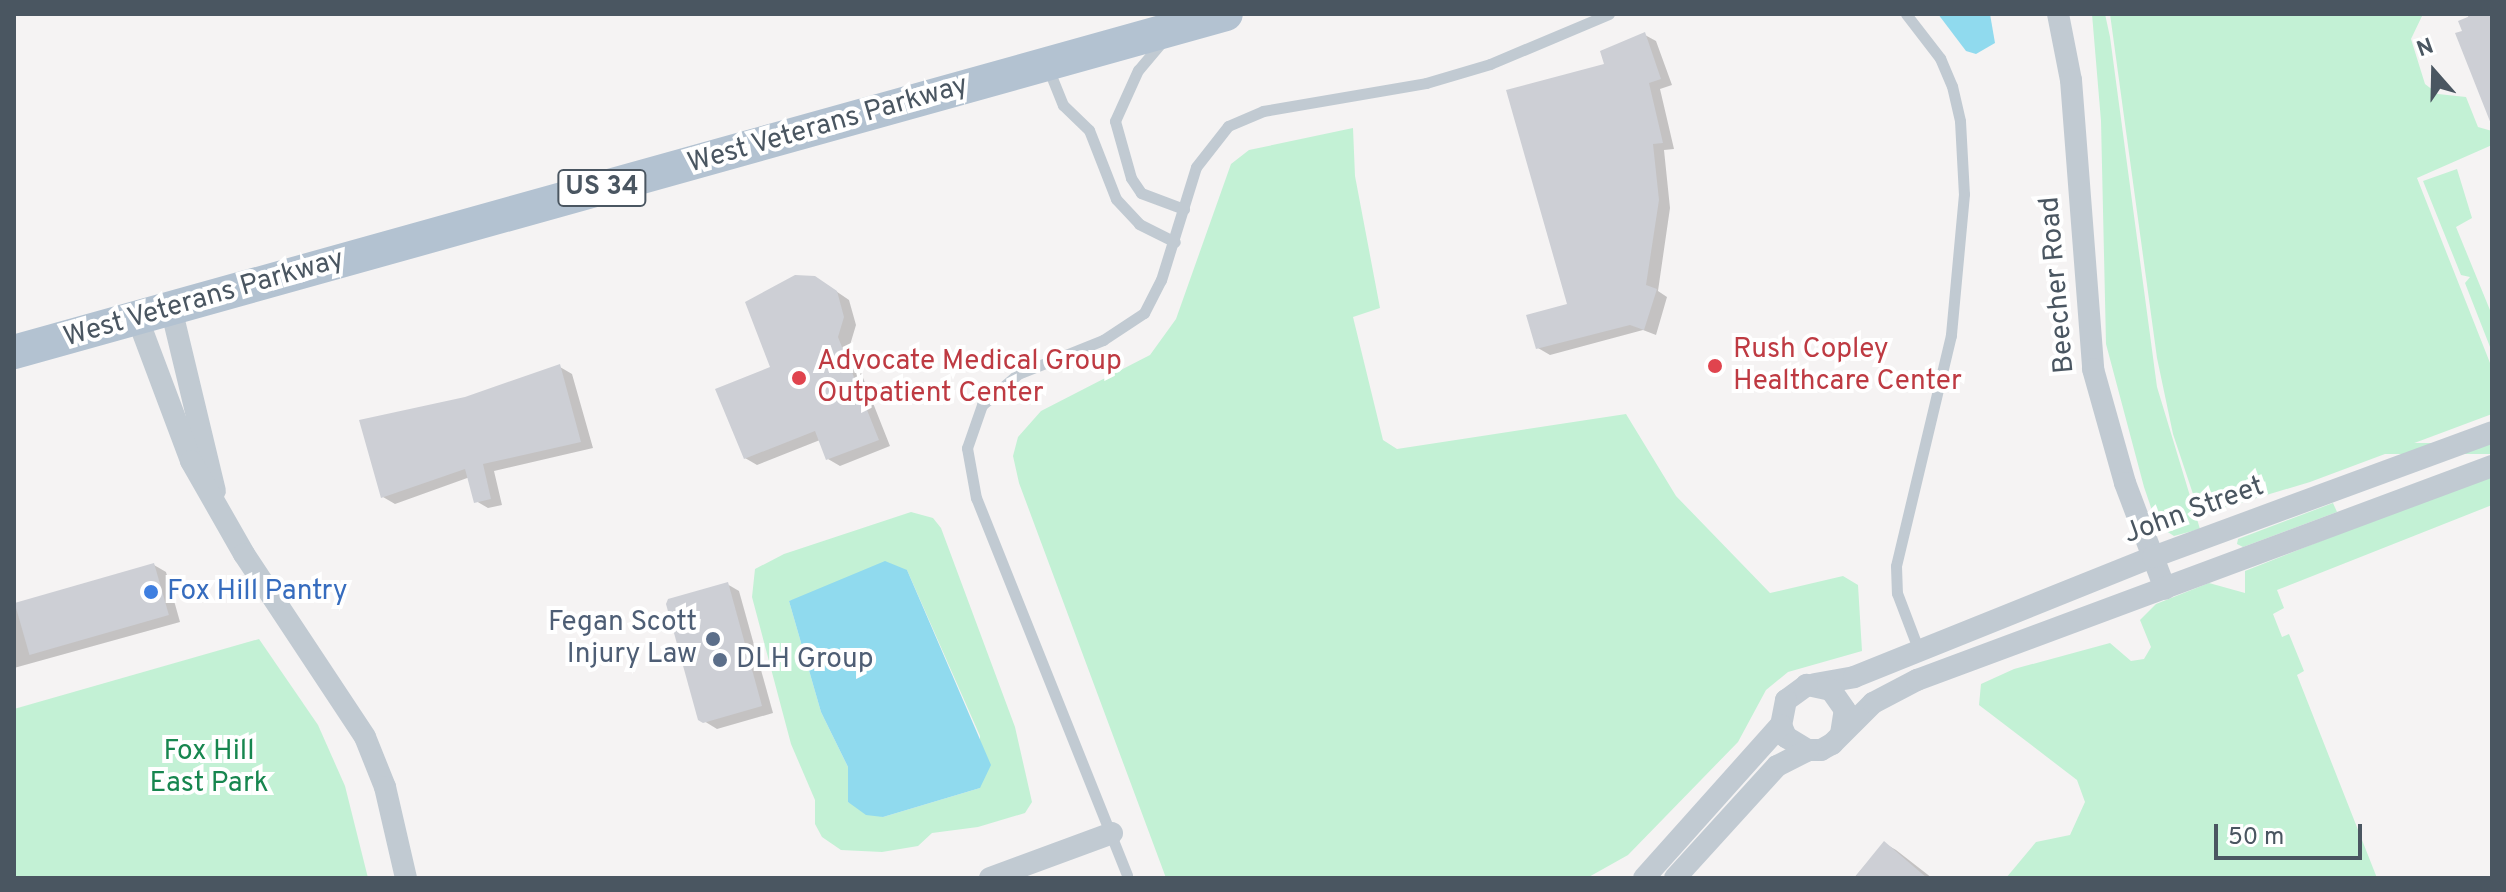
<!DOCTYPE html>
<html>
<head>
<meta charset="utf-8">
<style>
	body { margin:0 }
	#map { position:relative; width:2506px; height:892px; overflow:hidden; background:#f5f3f3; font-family:Overpass,sans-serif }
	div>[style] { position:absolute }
	.green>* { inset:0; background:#c3f1d5; transform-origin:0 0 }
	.water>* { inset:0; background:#90daee }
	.shadow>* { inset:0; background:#0003 }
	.building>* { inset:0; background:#cdcfd5; transform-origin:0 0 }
	.service>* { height:11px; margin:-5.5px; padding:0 5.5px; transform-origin:5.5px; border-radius:5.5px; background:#c1cad2 }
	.minor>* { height:22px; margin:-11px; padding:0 11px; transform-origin:11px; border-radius:11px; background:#c1cad2 }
	.primary>* { height:34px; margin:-17px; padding:0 17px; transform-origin:17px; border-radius:17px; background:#b3c2d1 }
	.dots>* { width:22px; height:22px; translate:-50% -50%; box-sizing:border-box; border:4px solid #fff; border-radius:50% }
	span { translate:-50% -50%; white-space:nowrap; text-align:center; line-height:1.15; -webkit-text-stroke:8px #fff; paint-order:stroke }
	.shield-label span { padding:2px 6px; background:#fff; border:2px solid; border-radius:6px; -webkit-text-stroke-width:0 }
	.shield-label { font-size:26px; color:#4a5661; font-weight:700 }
	.street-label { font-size:28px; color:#4a5661 }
	.health-label { font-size:28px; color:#be3a42 }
	.left { translate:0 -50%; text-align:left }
	.shop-label { font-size:28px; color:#366cbe }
	.service-label { font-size:28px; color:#4e5e75 }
	.right { translate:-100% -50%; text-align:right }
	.park-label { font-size:28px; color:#17864f }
	.frame { position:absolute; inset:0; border:16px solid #4a5661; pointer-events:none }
	.north { position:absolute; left:2394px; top:32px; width:80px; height:80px; -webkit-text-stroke:6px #fff; paint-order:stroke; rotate:340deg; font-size:22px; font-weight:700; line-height:32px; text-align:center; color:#4a5661 }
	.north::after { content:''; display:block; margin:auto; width:28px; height:36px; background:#4a5661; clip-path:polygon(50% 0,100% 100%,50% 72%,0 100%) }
	.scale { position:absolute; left:2214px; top:824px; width:148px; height:36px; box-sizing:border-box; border:4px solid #4a5661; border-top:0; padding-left:10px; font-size:24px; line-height:28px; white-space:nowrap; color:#4a5661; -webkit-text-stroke:6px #fff; paint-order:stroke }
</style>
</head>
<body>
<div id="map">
	<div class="green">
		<i style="clip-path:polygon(2092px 14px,2105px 14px,2110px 37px,2157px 387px,2200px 529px,2174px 536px,2157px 525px,2144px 487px,2106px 344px,2101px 121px)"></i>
		<i style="clip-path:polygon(2110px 14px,2423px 14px,2411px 39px,2425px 84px,2438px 94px,2466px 97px,2478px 127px,2492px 131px,2492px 145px,2417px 178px,2492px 368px,2492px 414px,2310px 482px,2200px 515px,2173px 434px,2157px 358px)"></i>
		<i style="clip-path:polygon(1353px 128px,1355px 176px,1380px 308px,1353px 317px,1383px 440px,1397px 449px,1626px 414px,1676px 496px,1770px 593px,1843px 576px,1858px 585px,1862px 651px,1788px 672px,1766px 690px,1738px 742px,1628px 855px,1587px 878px,1166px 878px,1019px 483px,1013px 456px,1018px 437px,1041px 411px,1150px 355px,1176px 319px,1231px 164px,1249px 150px)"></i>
		<i style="clip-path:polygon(2457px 169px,2472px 218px,2456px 227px,2492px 315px,2492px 352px,2465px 283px,2470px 277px,2461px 275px,2423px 181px)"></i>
		<i style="left:2492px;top:443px;width:11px;height:162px;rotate:90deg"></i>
		<i style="clip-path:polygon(2492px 473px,2492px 505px,2277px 590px,2284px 608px,2273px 614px,2282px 637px,2289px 634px,2304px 671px,2297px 675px,2377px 878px,2006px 878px,2036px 842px,2070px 835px,2085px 802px,2077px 780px,1979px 705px,1981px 684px,2014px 669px,2110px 643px,2131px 661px,2144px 659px,2151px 647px,2140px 620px,2156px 604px,2209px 583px,2245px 593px,2245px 571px)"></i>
		<i style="clip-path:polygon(2333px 503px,2337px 512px,2243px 547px,2237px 544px,2238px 539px)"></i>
		<i style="clip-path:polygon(evenodd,911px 512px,933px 518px,941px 528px,1015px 727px,1032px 802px,1025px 813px,978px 827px,932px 833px,918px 846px,882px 852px,841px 850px,822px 837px,815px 824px,815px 800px,791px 744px,752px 597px,755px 569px,784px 554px,911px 512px,907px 570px,980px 736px,980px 788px,883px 817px,848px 802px,848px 767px,821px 712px,789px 601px,907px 570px)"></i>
		<i style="clip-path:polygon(259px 639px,318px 725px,345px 786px,368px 878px,14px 878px,14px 709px)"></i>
	</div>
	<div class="water">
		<i style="clip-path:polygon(1938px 14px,1990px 14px,1995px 43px,1976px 54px,1966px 51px)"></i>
		<i style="clip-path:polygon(885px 561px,907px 570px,991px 765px,980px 788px,883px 817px,866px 815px,848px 802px,848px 767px,821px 712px,789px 601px)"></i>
	</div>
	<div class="shadow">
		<i style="clip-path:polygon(2469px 14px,2492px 14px,2492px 109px,2486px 105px,2464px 32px)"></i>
		<i style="clip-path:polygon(1645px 35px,1656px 41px,1672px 85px,1660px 89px,1674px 149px,1664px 150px,1670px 208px,1658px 291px,1667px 297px,1656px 335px,1643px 330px,1550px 355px,1538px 348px,1569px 305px,1607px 65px)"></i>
		<i style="clip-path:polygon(827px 285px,849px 300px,856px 325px,850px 345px,890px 446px,840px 466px,828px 459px,820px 440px,757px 465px,745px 458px,773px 368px)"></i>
		<i style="clip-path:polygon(560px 367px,572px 374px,593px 448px,494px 471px,502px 505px,488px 508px,476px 501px,470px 477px,395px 504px,383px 497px,465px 399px)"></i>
		<i style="clip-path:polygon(154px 565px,166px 572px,180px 622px,14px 668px,14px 604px)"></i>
		<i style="clip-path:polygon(727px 584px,739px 591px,773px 713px,717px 729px,699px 718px)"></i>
		<i style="clip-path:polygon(1884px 843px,1896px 850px,1932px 878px,1854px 878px)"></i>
	</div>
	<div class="building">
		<i style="clip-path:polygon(2475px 14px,2492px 14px,2491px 124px,2455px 33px,2462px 31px,2458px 21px)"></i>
		<i style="clip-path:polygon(1645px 32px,1661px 79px,1649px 83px,1663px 143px,1653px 144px,1659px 200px,1646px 285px,1657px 289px,1644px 330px,1630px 325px,1536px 349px,1526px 315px,1567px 304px,1506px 90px,1604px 64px,1600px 51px)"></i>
		<i style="clip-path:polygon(795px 275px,815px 276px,837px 291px,844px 317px,838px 337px,879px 440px,826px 460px,815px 431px,744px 459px,715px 389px,770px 367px,745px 302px)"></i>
		<i style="clip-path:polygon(560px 364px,581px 442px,483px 464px,491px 499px,474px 503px,465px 469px,381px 498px,359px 420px,465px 397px)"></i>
		<i style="left:154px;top:563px;width:54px;height:145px;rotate:74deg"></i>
		<i style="clip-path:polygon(728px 582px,762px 706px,703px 723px,698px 720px,666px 604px,668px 599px)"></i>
		<i style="clip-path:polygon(1884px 841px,1927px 878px,1854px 878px)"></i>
	</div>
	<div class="service">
		<i style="left:1906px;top:14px;width:56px;rotate:52.3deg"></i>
		<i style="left:1940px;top:58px;width:30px;rotate:67deg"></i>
		<i style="left:1952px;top:86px;width:36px;rotate:77deg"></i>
		<i style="left:1960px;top:121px;width:73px;rotate:86.9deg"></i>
		<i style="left:1964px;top:194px;width:142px;rotate:95.3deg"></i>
		<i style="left:1951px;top:335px;width:237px;rotate:103.4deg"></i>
		<i style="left:1896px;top:566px;width:27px;rotate:88deg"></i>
		<i style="left:1897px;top:593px;width:62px;rotate:69.2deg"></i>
		<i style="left:1161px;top:43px;width:35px;rotate:130deg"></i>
		<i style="left:1138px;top:70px;width:56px;rotate:114.3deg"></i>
		<i style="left:1115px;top:121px;width:59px;rotate:74.3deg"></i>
		<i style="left:1131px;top:178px;width:18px;rotate:56deg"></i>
		<i style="left:1141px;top:193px;width:46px;rotate:20.4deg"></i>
		<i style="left:1048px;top:68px;width:40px;rotate:68deg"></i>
		<i style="left:1063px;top:105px;width:36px;rotate:44deg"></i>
		<i style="left:1089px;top:130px;width:74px;rotate:68.6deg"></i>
		<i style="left:1116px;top:199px;width:34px;rotate:47deg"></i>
		<i style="left:1139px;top:224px;width:40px;rotate:26.6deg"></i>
		<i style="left:1127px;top:875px;width:406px;rotate:-111.8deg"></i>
		<i style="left:976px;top:498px;width:51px;rotate:-100.2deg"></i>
		<i style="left:967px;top:448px;width:46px;rotate:-70.8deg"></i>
		<i style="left:982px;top:405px;width:48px;rotate:-40.7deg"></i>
		<i style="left:1018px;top:374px;width:92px;rotate:-21.8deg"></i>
		<i style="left:1103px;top:340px;width:49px;rotate:-33.4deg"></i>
		<i style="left:1144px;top:313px;width:37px;rotate:-63deg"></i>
		<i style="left:1161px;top:280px;width:118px;rotate:-72.8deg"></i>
		<i style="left:1196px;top:167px;width:52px;rotate:-52deg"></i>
		<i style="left:1228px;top:126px;width:38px;rotate:-23deg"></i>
		<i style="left:1263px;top:111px;width:165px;rotate:-9.7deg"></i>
		<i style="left:1426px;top:83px;width:67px;rotate:-16.5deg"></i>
		<i style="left:1490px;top:64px;width:129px;rotate:-22.8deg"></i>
	</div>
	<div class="minor">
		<i style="left:2058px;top:14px;width:67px;rotate:78.9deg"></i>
		<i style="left:2071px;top:80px;width:290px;rotate:85.6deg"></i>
		<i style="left:2093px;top:369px;width:118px;rotate:74.3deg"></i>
		<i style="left:2125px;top:483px;width:113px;rotate:69.3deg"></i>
		<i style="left:171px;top:308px;width:188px;rotate:76.5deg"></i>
		<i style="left:137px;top:317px;width:154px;rotate:69.4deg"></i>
		<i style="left:191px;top:461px;width:107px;rotate:60.3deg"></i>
		<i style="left:244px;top:554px;width:219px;rotate:56.5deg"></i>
		<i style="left:365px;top:737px;width:54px;rotate:68.2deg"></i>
		<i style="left:385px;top:787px;width:93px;rotate:77deg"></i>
		<i style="left:1815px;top:684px;width:40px;rotate:-10deg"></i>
		<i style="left:1854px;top:677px;width:322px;rotate:-21.9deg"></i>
		<i style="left:2153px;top:557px;width:361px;rotate:-20.2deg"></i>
		<i style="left:1841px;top:734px;width:24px;rotate:-81deg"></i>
		<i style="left:1845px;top:710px;width:24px;rotate:-125deg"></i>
		<i style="left:1831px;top:690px;width:25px;rotate:-168deg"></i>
		<i style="left:1807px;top:685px;width:26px;rotate:144deg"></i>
		<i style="left:1786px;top:700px;width:25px;rotate:101deg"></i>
		<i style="left:1781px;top:725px;width:13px;rotate:67deg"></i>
		<i style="left:1786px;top:737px;width:26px;rotate:31deg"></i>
		<i style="left:1808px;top:750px;width:13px"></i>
		<i style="left:1821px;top:750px;width:13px;rotate:-29deg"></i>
		<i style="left:1832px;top:744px;width:58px;rotate:-45deg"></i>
		<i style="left:1873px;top:703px;width:50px;rotate:-27.6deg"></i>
		<i style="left:1917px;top:680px;width:614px;rotate:-20.41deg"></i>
		<i style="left:990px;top:878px;width:130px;rotate:-20.2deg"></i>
		<i style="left:1644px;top:878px;width:205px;rotate:-48.2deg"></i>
		<i style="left:1675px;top:878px;width:151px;rotate:-47.7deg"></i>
		<i style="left:1777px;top:766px;width:35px;rotate:-27deg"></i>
	</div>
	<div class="primary">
		<i style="left:14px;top:352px;width:1258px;rotate:-15.58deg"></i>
	</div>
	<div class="dots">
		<i style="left:1715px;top:366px;background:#e0444e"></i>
		<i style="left:799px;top:378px;background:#e0444e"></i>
		<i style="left:151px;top:592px;background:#3f7fe0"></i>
		<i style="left:713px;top:639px;background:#5c6f8a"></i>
		<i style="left:720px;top:660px;background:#5c6f8a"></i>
	</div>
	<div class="shield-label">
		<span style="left:602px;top:188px">US 34</span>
	</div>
	<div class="street-label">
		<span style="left:828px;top:125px;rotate:-16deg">West Veterans Parkway</span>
		<span style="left:2058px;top:285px;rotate:-95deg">Beecher Road</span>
		<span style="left:204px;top:299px;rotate:-16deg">West Veterans Parkway</span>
		<span style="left:2194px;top:511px;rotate:-20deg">John Street</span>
	</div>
	<div class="health-label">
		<span class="left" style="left:1733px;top:366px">Rush Copley<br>Healthcare Center</span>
		<span class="left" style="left:817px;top:378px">Advocate Medical Group<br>Outpatient Center</span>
	</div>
	<div class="shop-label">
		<span class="left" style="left:167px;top:592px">Fox Hill Pantry</span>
	</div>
	<div class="service-label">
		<span class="right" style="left:697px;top:639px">Fegan Scott<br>Injury Law</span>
		<span class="left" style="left:736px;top:660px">DLH Group</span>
	</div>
	<div class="park-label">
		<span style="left:209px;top:768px">Fox Hill<br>East Park</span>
	</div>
	<div class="frame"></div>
	<div class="north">N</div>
	<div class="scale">50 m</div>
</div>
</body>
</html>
